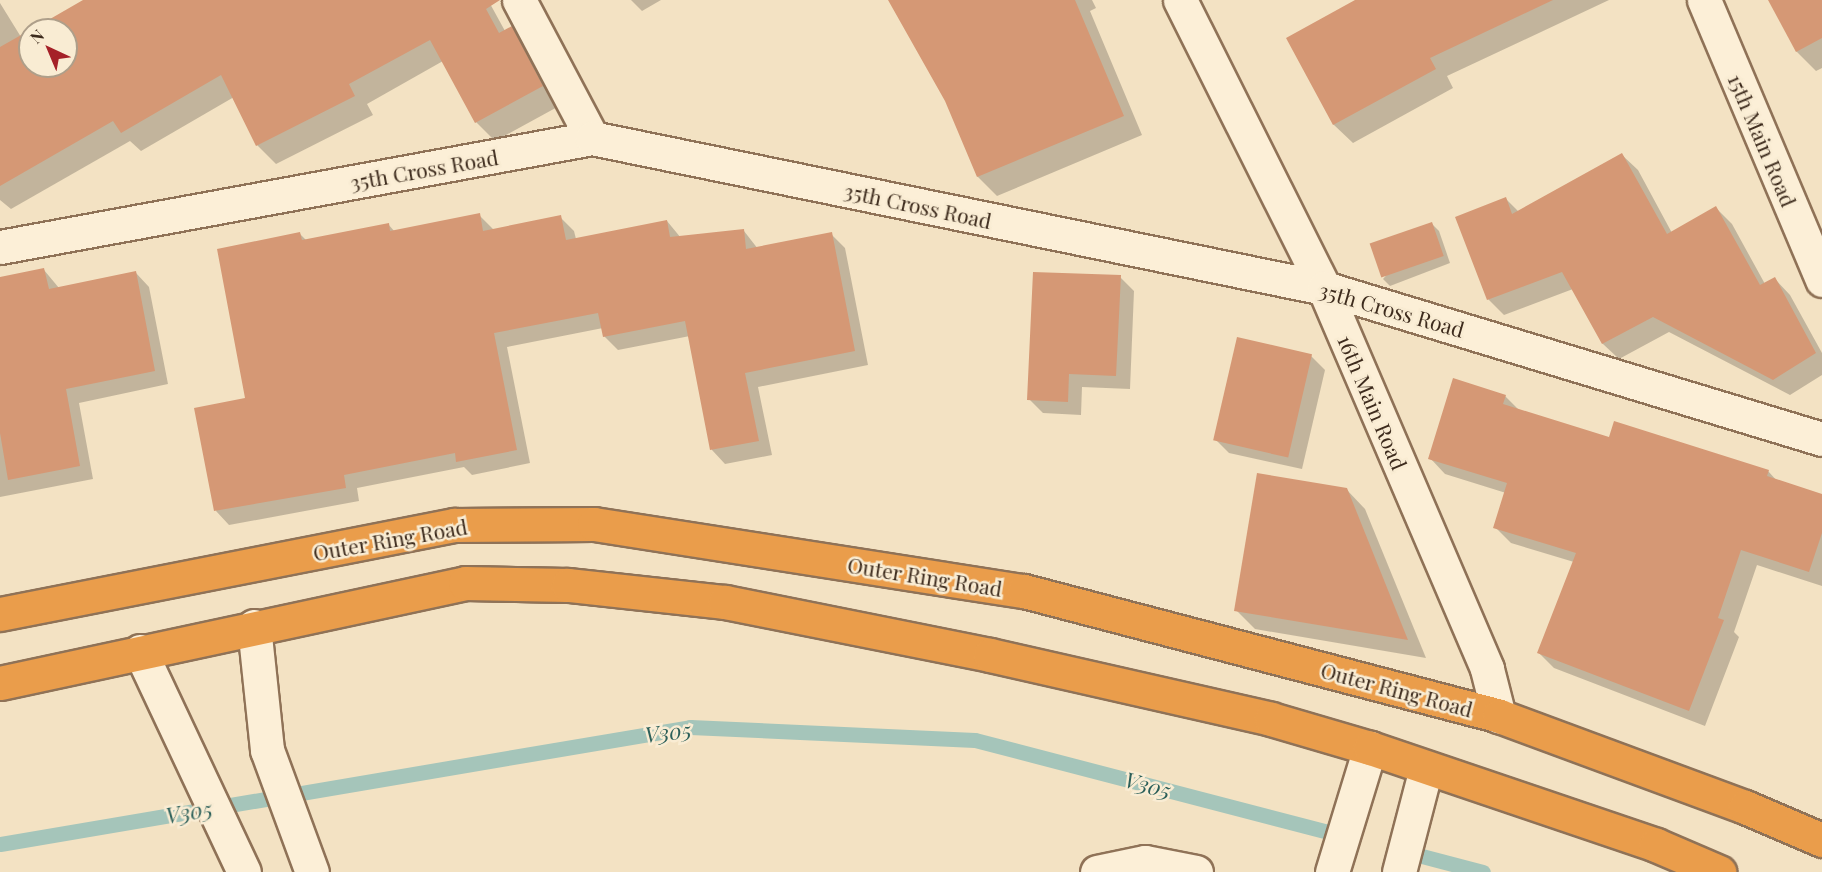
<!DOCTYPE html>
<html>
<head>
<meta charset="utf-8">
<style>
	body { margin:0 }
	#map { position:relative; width:1822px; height:872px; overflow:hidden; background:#f3e2c3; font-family:"Playfair Display",serif }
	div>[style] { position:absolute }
	.shadow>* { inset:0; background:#0003 }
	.stream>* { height:15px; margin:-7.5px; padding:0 7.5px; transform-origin:7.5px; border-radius:7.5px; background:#a5c5ba }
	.building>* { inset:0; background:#d59875; transform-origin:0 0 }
	.roads { filter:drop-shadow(2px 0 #8f7257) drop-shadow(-2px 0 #8f7257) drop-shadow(0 2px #8f7257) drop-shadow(0 -2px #8f7257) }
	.minor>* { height:33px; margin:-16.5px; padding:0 16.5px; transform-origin:16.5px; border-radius:16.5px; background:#fcefd7 }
	.highway>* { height:33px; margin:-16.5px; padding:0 16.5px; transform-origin:16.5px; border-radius:16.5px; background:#ea9d4b }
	span { translate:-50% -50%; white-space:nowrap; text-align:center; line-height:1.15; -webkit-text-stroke:5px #f9ecd3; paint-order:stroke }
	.street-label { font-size:21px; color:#3d2b1d }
	.water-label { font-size:22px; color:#2b5f59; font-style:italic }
	.north { position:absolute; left:18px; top:18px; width:60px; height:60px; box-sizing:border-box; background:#f9ecd3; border:2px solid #ae9f8a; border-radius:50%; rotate:316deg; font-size:16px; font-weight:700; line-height:24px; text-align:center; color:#3d2b1d }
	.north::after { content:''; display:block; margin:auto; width:21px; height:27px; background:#a52128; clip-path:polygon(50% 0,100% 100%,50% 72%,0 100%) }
</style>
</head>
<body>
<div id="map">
	<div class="shadow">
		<i style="clip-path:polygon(86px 0,488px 0,505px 31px,511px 28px,530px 47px,561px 105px,495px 141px,476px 122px,443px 61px,367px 104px,373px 115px,276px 164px,257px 145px,234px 97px,141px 151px,130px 141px,11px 209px,0 200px,0 3px,21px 37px,30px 32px,30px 66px,66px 66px,66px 30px,34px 30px)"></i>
		<i style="clip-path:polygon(631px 0,661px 0,642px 11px)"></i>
		<i style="clip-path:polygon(889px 0,1092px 0,1096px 8px,1090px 11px,1142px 135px,997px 196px,978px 177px,946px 100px)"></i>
		<i style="clip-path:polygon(1358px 0,1609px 0,1447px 76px,1453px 88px,1353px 143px,1334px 125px,1288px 39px)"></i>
		<i style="clip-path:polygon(1769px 0,1822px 0,1822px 68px,1816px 71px,1797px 52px)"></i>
		<i style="clip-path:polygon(1622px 155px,1638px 170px,1672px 233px,1716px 208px,1732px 224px,1765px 284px,1775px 279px,1790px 295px,1822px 353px,1822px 375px,1790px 395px,1669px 332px,1619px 359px,1603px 344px,1573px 289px,1504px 315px,1488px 299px,1506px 199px,1519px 212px)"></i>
		<i style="clip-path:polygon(479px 215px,494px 230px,560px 217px,574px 231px,576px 239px,667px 221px,681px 238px,744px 231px,758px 249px,831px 234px,845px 248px,868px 365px,758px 387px,772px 455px,725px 464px,712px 450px,690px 336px,618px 350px,604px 336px,603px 328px,507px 347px,530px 463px,472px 475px,464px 467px,357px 488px,359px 501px,229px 525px,216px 511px,300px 234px,307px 241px,388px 224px,395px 232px)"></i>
		<i style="clip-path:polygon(1432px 224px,1439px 231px,1450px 263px,1390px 286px,1383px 279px)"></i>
		<i style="clip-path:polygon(44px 270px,59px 288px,136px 273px,149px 287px,168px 384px,79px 403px,93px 479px,0 497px,0 279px)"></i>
		<i style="clip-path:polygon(1120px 277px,1134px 291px,1130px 389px,1082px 387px,1081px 415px,1043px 413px,1029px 399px)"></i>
		<i style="clip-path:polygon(1311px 356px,1325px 370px,1302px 469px,1229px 453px,1215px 439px)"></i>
		<i style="clip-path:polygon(1505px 396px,1520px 411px,1610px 439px,1768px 471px,1778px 482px,1822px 496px,1822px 586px,1757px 565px,1734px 632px,1739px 637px,1705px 726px,1554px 668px,1539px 653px,1574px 562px,1511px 543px,1495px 527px,1506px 493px,1445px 474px,1430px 458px)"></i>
		<i style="clip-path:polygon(1346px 489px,1365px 509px,1426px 658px,1255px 629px,1236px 610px)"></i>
	</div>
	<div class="stream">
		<i style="left:0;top:844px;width:700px;rotate:-9.62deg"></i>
		<i style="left:690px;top:727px;width:285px;rotate:2.6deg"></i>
		<i style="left:975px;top:740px;width:370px;rotate:14.6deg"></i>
		<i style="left:1418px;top:855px;width:67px;rotate:14.7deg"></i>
	</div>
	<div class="building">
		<i style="clip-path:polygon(83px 0,500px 0,486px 9px,499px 33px,512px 26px,543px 86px,475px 123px,430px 40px,349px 84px,355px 96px,256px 146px,221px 75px,121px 133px,113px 121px,0 186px,0 47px,30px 30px,30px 66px,66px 66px,66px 30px,31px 30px)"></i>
		<i style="clip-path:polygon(888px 0,1075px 0,1124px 116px,977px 177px,945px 101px)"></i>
		<i style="clip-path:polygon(1355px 0,1553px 0,1430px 58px,1436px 69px,1333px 125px,1286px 38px)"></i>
		<i style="clip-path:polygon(1768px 0,1822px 0,1822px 38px,1796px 52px)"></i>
		<i style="clip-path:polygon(1622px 153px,1667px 234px,1716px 206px,1760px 285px,1775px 277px,1816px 353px,1773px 380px,1653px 317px,1602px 344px,1562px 272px,1487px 300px,1455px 217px,1506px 197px,1512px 214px)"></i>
		<i style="clip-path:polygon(480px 213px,483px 231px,561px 215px,566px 240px,667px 220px,670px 237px,744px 229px,746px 249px,832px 232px,855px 351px,745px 373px,759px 441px,710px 450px,685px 321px,603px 337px,598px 313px,494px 333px,517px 450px,456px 462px,455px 453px,344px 475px,346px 488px,214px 511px,194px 408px,245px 398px,217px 249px,300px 232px,302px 240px,389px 223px,390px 231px)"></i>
		<i style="left:1432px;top:222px;width:36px;height:66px;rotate:71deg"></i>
		<i style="clip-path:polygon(44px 268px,49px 289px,136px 271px,155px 371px,66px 389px,80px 466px,8px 480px,0 433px,0 277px)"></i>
		<i style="clip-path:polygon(1033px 272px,1121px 275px,1116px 376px,1069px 374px,1068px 402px,1027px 400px)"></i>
		<i style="left:1237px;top:337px;width:77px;height:106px;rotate:13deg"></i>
		<i style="clip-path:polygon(1453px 378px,1506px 395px,1503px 404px,1609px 437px,1614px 421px,1769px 470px,1767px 476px,1822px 494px,1822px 533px,1809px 572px,1741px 550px,1718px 618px,1724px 620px,1689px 711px,1537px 653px,1576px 553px,1493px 528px,1507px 483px,1428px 459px)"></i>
		<i style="clip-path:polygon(1257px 473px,1347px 488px,1408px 640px,1234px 611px)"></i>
	</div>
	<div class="roads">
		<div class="minor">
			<i style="left:519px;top:0;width:156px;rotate:62.1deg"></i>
			<i style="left:1180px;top:0;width:322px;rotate:63.4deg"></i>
			<i style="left:1324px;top:288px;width:414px;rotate:66.8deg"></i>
			<i style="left:1487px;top:669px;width:49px;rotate:75.7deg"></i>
			<i style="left:1704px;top:0;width:304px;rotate:67.1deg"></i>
			<i style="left:0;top:247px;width:602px;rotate:-10.43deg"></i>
			<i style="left:592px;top:138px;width:747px;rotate:11.58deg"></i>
			<i style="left:1324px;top:288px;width:520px;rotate:16.87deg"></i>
			<i style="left:254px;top:626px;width:125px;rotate:84deg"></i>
			<i style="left:267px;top:750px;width:130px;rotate:69.8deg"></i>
			<i style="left:140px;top:651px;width:244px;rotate:64.8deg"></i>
			<i style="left:1097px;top:872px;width:49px;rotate:-11.8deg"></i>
			<i style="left:1145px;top:862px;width:52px;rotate:11.1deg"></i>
			<i style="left:1332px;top:872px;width:130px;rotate:-73deg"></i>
			<i style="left:1399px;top:872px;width:107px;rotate:-75.4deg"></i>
		</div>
		<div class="highway">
			<i style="left:0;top:614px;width:463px;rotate:-11.1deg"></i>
			<i style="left:454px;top:525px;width:140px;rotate:-0.4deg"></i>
			<i style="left:594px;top:524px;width:435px;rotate:8.9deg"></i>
			<i style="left:1024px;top:591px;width:491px;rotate:14.7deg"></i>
			<i style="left:1499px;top:716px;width:262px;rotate:20.3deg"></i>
			<i style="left:1745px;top:807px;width:84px;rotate:23.2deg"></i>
			<i style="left:0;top:683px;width:476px;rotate:-12.1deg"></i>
			<i style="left:465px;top:583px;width:103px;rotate:1.1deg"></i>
			<i style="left:568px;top:585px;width:158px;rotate:6.2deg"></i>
			<i style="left:725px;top:602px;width:270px;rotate:11.3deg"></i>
			<i style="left:990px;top:655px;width:288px;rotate:12.8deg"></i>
			<i style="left:1271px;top:719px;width:103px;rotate:16.3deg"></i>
			<i style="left:1370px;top:748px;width:302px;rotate:18.7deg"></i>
			<i style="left:1656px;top:845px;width:69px;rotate:23.2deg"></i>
		</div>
	</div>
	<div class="street-label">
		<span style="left:1763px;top:140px;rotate:67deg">15th Main Road</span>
		<span style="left:424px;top:169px;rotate:-10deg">35th Cross Road</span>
		<span style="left:918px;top:205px;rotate:12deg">35th Cross Road</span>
		<span style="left:1392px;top:309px;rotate:16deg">35th Cross Road</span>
		<span style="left:1373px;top:402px;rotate:67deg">16th Main Road</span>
		<span style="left:390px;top:539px;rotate:-10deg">Outer Ring Road</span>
		<span style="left:925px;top:576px;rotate:9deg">Outer Ring Road</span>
		<span style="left:1397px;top:689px;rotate:15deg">Outer Ring Road</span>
	</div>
	<div class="water-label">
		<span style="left:668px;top:732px;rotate:-7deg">V305</span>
		<span style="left:1148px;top:785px;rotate:15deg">V305</span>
		<span style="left:189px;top:812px;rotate:-10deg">V305</span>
	</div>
	<div class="north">N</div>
</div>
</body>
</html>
